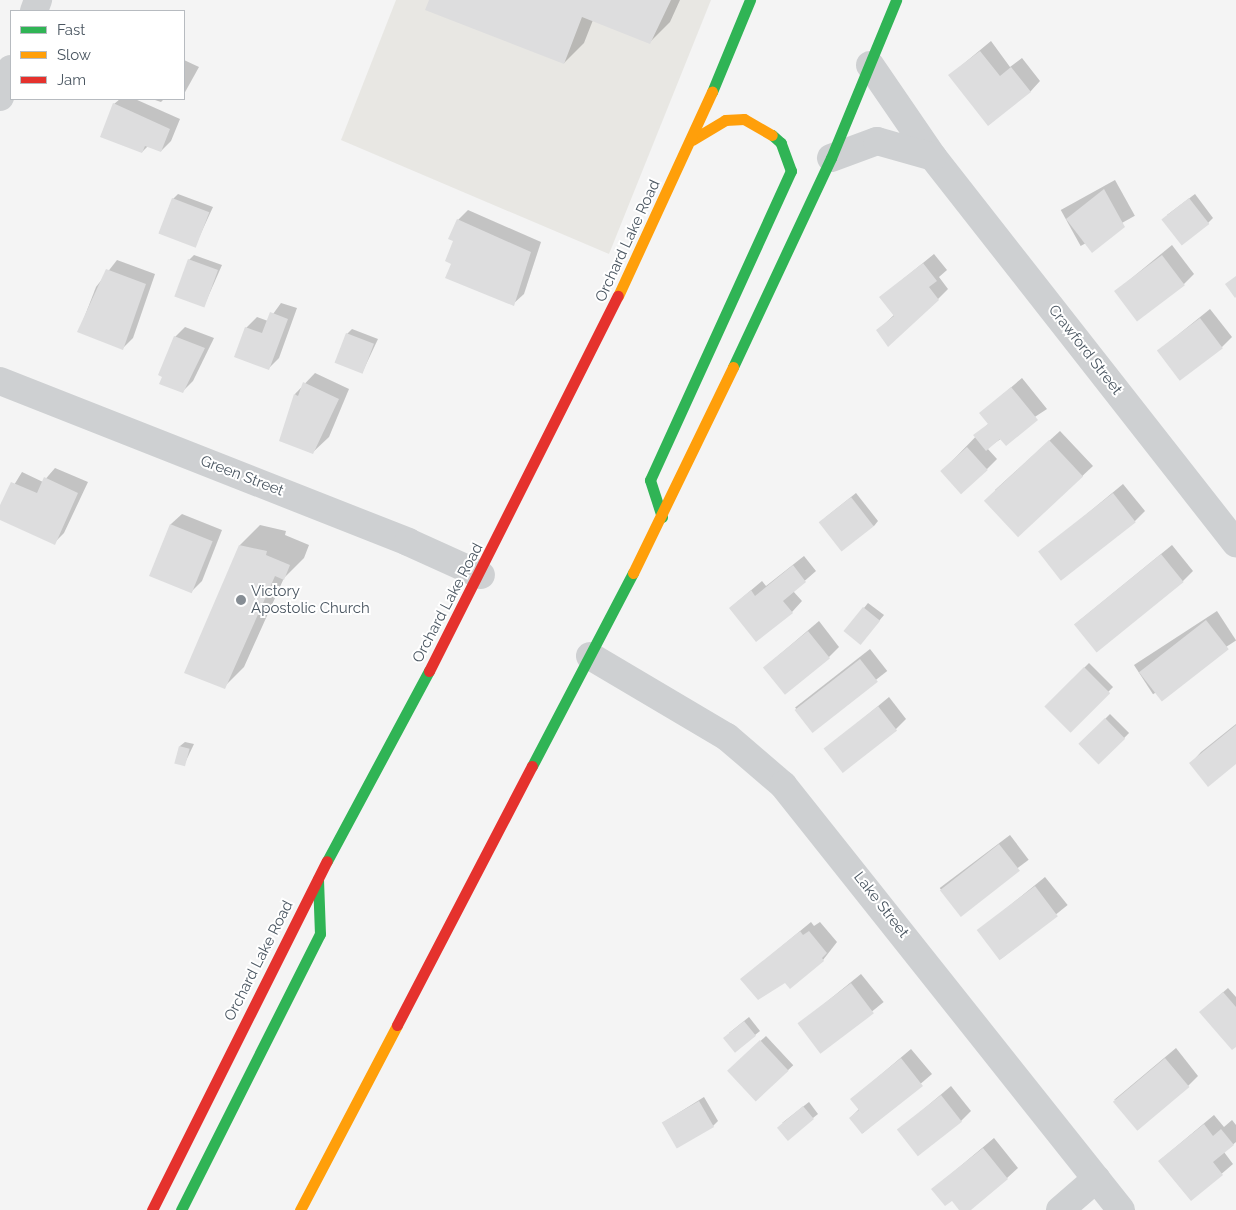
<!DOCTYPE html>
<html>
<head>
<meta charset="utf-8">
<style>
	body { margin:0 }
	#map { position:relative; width:1236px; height:1210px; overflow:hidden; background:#f4f4f4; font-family:Raleway,sans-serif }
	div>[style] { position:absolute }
	.commercial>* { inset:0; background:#e8e7e3 }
	.shadow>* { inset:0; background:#0003; transform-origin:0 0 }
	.building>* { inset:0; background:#ddddde; transform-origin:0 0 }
	.street>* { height:28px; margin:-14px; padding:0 14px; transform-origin:14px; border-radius:14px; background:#ced0d2 }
	.fast>* { height:11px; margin:-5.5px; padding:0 5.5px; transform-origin:5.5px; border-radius:5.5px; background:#30b455 }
	.slow>* { height:11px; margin:-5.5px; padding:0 5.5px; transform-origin:5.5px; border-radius:5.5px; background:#ff9f0a }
	.jam>* { height:11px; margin:-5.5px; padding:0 5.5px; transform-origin:5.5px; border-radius:5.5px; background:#e5322d }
	.dots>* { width:14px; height:14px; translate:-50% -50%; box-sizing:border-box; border:2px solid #fff; border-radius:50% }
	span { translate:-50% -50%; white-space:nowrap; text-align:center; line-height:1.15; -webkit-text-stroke:4px #fff; paint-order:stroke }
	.street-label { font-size:15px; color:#4a5661 }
	.poi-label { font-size:15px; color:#4a5661 }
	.left { translate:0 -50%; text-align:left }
	.legend { position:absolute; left:10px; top:10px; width:175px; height:90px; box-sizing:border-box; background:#fff; border:1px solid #b7bbc0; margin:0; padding:6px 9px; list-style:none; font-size:15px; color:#4a5661 }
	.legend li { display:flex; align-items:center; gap:10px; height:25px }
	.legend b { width:25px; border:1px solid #b7bbc0 }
</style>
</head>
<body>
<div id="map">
	<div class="commercial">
		<i style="clip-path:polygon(396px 0,711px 0,609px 254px,341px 140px)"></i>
	</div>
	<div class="shadow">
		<i style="clip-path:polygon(430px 0,680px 0,670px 22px,650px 42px,593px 20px,584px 43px,564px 63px)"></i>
		<i style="clip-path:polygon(991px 41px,1010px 67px,1022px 58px,1040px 81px,1030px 92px,950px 75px)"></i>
		<i style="clip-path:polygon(184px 60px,199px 67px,184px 94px)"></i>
		<i style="clip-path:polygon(120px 99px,135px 99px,180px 119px,171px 141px,161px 151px,148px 146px,142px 152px,114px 104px)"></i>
		<i style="clip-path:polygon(152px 99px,164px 99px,161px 102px)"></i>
		<i style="left:1115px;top:180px;width:41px;height:62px;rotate:61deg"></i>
		<i style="clip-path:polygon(178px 194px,213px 207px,195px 246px,173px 199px)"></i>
		<i style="clip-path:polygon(1195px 194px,1213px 218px,1208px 223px,1167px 215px)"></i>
		<i style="clip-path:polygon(468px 210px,541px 242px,524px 294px,513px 304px,453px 263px,458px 220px)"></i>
		<i style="clip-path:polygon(1172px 245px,1194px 274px,1184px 284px,1116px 291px)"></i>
		<i style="clip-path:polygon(934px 254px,947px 270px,939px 277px,948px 289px,938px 299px,878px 330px,894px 315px,881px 297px)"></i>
		<i style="clip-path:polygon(194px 255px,222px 265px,204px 306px,189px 260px)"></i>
		<i style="clip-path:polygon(117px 260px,155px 274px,133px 338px,123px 348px,79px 331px,96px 287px)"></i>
		<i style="clip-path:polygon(281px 303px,297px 308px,279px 358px,269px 368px,246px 328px,257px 317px,268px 321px)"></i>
		<i style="clip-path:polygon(1210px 309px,1232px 337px,1222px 347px,1158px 351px)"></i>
		<i style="clip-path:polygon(185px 327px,214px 338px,193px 381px,182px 392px,164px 376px,175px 337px)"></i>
		<i style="clip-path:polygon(352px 329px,378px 339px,362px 373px,347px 334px)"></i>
		<i style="clip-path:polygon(315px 373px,349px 389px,329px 437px,312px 453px,295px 394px)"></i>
		<i style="clip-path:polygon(1022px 378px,1047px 409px,987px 448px,997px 459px,987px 469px,952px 461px,989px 423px,981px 413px)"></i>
		<i style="clip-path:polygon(1060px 431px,1093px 466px,1018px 536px,995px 490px)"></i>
		<i style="clip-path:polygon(55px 468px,88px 482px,64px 533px,54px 543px,0 519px,0 508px,22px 472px,43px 482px)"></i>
		<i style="clip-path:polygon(1123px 484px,1145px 511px,1135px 521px,1041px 552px)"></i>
		<i style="clip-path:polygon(856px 493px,878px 521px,874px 526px,826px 517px)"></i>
		<i style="clip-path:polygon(182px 514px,222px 530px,202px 581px,192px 591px,152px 575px,171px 524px)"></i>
		<i style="clip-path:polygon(260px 525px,286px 531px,285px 535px,309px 545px,304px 558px,284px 578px,244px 667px,224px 687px,240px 545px)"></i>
		<i style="clip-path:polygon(1172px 545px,1193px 571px,1183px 581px,1074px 625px)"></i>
		<i style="clip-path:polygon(804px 556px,816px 571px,793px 591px,802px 601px,792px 612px,730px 608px,762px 581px,766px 586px)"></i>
		<i style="clip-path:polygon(868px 603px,884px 615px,865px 638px,864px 608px)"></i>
		<i style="left:1217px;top:611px;width:35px;height:99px;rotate:57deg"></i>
		<i style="clip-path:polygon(819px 621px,839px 647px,829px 657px,765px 667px)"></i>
		<i style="left:870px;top:649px;width:28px;height:95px;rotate:52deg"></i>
		<i style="left:1089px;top:663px;width:34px;height:61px;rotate:45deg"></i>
		<i style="clip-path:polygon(889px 697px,906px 719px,896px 729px,826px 749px)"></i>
		<i style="left:1110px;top:714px;width:27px;height:42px;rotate:45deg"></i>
		<i style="clip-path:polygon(1236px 724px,1236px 763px,1191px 763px,1201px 752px)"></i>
		<i style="clip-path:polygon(185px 742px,194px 744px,184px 765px,180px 746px)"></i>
		<i style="left:1010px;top:835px;width:31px;height:88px;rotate:53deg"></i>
		<i style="left:1045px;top:877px;width:36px;height:85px;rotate:51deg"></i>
		<i style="clip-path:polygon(811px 922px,814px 926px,820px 922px,837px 942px,823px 960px,786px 981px,742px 979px)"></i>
		<i style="left:861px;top:974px;width:36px;height:80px;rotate:51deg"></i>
		<i style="clip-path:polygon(1228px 988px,1236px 997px,1236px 1045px,1206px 1007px)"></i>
		<i style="clip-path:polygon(749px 1017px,760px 1031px,755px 1035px,729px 1033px)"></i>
		<i style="left:766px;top:1036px;width:40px;height:51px;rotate:47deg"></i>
		<i style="clip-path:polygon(1176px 1048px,1198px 1076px,1188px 1086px,1114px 1100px)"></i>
		<i style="clip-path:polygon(911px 1049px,932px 1074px,863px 1133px,850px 1118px,859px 1109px,852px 1099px)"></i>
		<i style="clip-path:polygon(951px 1086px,971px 1111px,961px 1121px,899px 1130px)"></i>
		<i style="clip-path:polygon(704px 1097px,718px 1121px,713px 1126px,664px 1122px)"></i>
		<i style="clip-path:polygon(809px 1102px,818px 1114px,813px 1118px,782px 1123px)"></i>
		<i style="clip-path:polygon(1214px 1115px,1224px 1127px,1232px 1120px,1236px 1125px,1236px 1142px,1224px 1152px,1233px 1164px,1191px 1200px,1159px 1161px)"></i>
		<i style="clip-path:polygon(994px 1138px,1018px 1168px,1007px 1178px,969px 1210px,960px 1210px,952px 1199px,933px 1189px)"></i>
	</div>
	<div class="building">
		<i style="clip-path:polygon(429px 0,671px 0,650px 44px,582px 17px,564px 64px,425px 10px)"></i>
		<i style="clip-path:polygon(980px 51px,1000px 76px,1011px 67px,1031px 92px,988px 126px,948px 75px)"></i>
		<i style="clip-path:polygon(113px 103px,170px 129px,161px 152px,145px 146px,142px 153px,100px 137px)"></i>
		<i style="clip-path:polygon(1104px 189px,1125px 227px,1092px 253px,1066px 219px)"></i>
		<i style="left:172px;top:198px;width:40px;height:38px;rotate:21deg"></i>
		<i style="left:1189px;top:198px;width:33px;height:35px;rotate:52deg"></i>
		<i style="clip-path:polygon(457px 219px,531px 252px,514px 306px,445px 278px,451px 264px,445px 261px,453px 241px,448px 239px)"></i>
		<i style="left:1162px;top:255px;width:38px;height:60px;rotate:53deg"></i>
		<i style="left:188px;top:259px;width:32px;height:40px;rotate:20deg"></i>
		<i style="clip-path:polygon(923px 263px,937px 281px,929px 287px,939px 300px,888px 347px,876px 330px,894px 316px,879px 297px)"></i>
		<i style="clip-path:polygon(106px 269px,146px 284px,123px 350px,77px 332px)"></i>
		<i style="clip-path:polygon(1236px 276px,1236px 297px,1235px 298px,1225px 284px)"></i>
		<i style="clip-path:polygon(270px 312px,288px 319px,269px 370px,234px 357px,245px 327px,262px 333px)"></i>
		<i style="left:1200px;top:318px;width:38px;height:54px;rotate:53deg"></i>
		<i style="left:346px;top:333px;width:30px;height:32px;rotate:21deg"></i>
		<i style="clip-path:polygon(174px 336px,205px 348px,183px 393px,159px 384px,162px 377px,158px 375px)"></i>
		<i style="clip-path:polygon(303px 382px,339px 399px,313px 454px,279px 441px,294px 394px,298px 396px)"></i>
		<i style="clip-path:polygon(1011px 387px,1038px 420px,1006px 446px,1000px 439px,986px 451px,973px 435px,988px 424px,979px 413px)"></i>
		<i style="left:1049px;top:440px;width:50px;height:89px;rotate:47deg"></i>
		<i style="left:967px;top:447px;width:31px;height:36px;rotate:48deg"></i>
		<i style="clip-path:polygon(44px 477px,78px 493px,55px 545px,0 520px,0 505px,11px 482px,37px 493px)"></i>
		<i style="left:1113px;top:493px;width:37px;height:95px;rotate:52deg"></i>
		<i style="left:851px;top:497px;width:37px;height:41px;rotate:52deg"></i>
		<i style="left:170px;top:524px;width:46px;height:56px;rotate:22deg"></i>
		<i style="clip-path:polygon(239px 545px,267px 551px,266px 555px,290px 565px,284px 580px,275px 576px,225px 689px,184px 673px)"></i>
		<i style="left:1161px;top:554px;width:36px;height:112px;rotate:51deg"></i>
		<i style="clip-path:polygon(793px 565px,806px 582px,783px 601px,793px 613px,756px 642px,729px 608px,751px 590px,755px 596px)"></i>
		<i style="left:863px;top:607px;width:22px;height:31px;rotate:39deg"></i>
		<i style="left:1206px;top:620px;width:37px;height:85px;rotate:52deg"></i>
		<i style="left:808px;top:631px;width:35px;height:58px;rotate:51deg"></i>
		<i style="left:860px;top:659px;width:29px;height:83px;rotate:52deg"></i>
		<i style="left:1084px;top:667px;width:37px;height:56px;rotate:45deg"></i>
		<i style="left:878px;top:706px;width:31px;height:69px;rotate:52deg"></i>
		<i style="left:1105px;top:718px;width:29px;height:37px;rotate:46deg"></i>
		<i style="clip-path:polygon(1236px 725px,1236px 764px,1208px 787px,1189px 763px)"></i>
		<i style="left:179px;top:746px;width:11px;height:18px;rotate:15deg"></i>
		<i style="left:999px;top:844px;width:34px;height:75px;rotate:52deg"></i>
		<i style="left:1035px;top:886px;width:38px;height:73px;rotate:53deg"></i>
		<i style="clip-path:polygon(800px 931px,803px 935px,809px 931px,827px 953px,822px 958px,824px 961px,790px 989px,785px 983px,758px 1000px,740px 979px)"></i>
		<i style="left:851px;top:983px;width:38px;height:67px;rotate:53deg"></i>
		<i style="clip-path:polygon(1223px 992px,1236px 1007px,1236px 1047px,1232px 1050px,1199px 1012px)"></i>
		<i style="left:744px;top:1021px;width:19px;height:27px;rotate:51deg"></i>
		<i style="left:760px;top:1040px;width:42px;height:45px;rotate:47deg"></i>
		<i style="clip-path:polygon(901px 1058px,923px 1086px,862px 1134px,849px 1118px,859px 1110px,850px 1099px)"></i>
		<i style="left:1165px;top:1058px;width:38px;height:68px;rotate:50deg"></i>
		<i style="left:941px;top:1095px;width:34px;height:56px;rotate:52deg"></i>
		<i style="left:699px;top:1101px;width:30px;height:43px;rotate:60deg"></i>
		<i style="left:803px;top:1106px;width:17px;height:34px;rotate:50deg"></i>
		<i style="clip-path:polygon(1204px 1124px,1213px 1136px,1221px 1129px,1234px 1145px,1213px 1162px,1223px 1175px,1191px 1201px,1158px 1161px)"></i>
		<i style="clip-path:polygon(983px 1148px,1008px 1179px,971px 1210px,959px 1210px,952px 1201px,945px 1206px,931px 1189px)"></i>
	</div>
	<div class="street">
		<i style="left:34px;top:11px;width:12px;rotate:-70deg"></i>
		<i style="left:870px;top:65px;width:112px;rotate:55.6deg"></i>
		<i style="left:933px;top:157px;width:491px;rotate:51.9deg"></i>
		<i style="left:0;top:97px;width:30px;rotate:-69deg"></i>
		<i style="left:831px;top:158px;width:49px;rotate:-20.3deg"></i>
		<i style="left:877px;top:141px;width:58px;rotate:15.9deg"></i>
		<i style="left:0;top:381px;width:439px;rotate:21.5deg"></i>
		<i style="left:408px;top:542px;width:80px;rotate:24.3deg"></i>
		<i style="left:590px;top:656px;width:159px;rotate:30.6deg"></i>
		<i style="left:727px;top:737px;width:74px;rotate:40.6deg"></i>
		<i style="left:783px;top:785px;width:543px;rotate:51.5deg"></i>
		<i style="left:1060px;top:1210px;width:48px;rotate:-40.7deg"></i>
	</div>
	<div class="fast">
		<i style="left:712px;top:92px;width:100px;rotate:-67.6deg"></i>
		<i style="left:733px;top:367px;width:231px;rotate:-64.9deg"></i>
		<i style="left:831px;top:158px;width:171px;rotate:-67.6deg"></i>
		<i style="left:662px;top:517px;width:39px;rotate:-108deg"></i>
		<i style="left:650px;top:480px;width:340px;rotate:-65.5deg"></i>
		<i style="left:791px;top:171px;width:30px;rotate:-110deg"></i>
		<i style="left:781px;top:143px;width:12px;rotate:-138deg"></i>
		<i style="left:532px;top:766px;width:218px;rotate:-62.4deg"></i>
		<i style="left:327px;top:861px;width:216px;rotate:-61.8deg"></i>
		<i style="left:181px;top:1210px;width:309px;rotate:-63.3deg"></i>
		<i style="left:320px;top:934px;width:55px;rotate:-92.1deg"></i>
	</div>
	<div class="slow">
		<i style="left:692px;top:140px;width:39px;rotate:-31deg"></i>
		<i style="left:725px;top:120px;width:19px;rotate:-3deg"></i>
		<i style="left:744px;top:119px;width:32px;rotate:30deg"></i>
		<i style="left:618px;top:296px;width:225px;rotate:-65.3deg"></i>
		<i style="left:633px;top:573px;width:229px;rotate:-64.1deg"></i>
		<i style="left:300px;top:1210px;width:209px;rotate:-62.3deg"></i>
	</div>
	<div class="jam">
		<i style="left:429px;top:671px;width:420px;rotate:-63.3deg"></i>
		<i style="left:397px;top:1025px;width:292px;rotate:-62.5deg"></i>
		<i style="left:152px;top:1210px;width:390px;rotate:-63.4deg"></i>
	</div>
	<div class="dots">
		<i style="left:241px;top:600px;background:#868d94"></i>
	</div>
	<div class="street-label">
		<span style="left:628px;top:241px;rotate:-65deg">Orchard Lake Road</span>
		<span style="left:1085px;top:350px;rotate:52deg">Crawford Street</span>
		<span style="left:242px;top:476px;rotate:21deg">Green Street</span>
		<span style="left:448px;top:603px;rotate:-62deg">Orchard Lake Road</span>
		<span style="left:881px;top:905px;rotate:52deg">Lake Street</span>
		<span style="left:259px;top:961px;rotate:-63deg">Orchard Lake Road</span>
	</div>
	<div class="poi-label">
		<span class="left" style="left:251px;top:600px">Victory<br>Apostolic Church</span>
	</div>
	<ul class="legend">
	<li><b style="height:6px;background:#30b455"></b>Fast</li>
	<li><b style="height:6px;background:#ff9f0a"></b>Slow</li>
	<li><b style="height:6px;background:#e5322d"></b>Jam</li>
	</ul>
</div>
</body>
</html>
